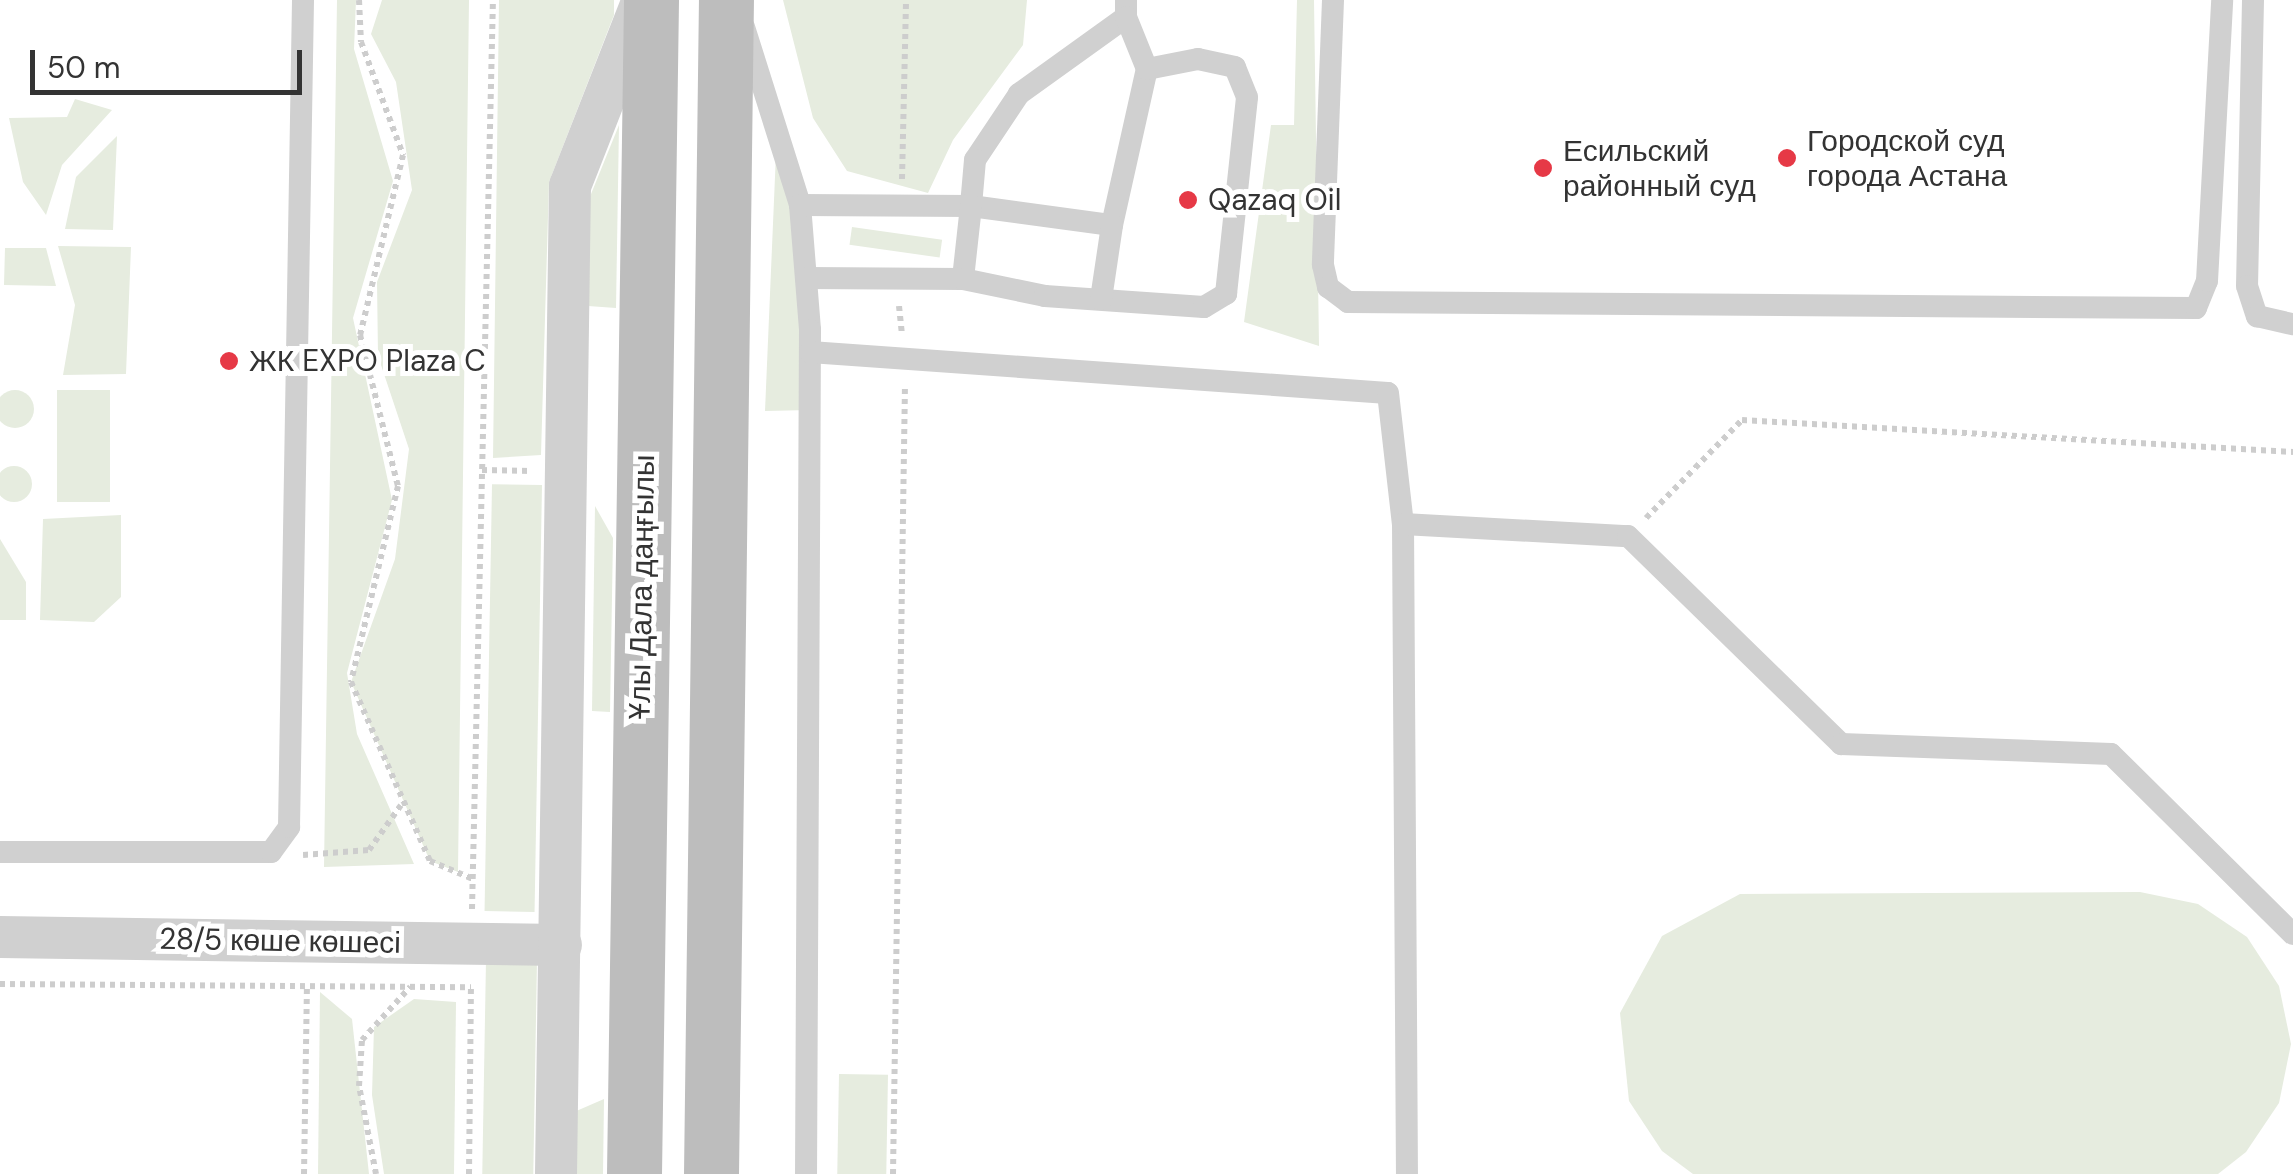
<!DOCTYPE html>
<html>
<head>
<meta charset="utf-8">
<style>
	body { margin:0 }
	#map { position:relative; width:2293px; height:1174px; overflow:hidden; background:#fff; font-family:"DM Sans",sans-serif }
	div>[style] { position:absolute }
	.green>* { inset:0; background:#e6ecdf; transform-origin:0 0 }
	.round { border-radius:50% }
	.path>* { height:6px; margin-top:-3px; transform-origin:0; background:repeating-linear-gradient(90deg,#cdcdcd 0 5px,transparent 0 10px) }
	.lane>* { height:22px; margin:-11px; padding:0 11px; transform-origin:11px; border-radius:11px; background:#d0d0d0 }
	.street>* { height:42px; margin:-21px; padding:0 21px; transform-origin:21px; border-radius:21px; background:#d0d0d0 }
	.secondary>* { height:55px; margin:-27.5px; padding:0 27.5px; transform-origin:27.5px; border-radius:27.5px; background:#bdbdbd }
	.dots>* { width:28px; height:28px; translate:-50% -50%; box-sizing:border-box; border:5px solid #fff; border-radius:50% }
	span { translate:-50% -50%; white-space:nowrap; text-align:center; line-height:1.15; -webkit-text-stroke:10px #fff; paint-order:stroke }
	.poi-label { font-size:30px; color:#333 }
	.left { translate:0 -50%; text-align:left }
	.street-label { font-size:30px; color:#333 }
	.scale { position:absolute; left:30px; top:50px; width:272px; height:45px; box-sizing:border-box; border:5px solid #333; border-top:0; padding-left:12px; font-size:30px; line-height:35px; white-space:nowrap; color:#333; -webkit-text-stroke:8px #fff; paint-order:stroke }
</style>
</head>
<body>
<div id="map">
	<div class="green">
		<i style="clip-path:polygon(337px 0,356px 0,354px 49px,393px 181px,353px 318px,392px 500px,347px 673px,357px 734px,414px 864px,324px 867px)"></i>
		<i style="clip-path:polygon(382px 0,469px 0,458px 872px,430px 861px,351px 682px,395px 559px,409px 449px,378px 356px,377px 282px,412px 190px,396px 82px,371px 34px)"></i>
		<i style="clip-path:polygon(499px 0,614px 0,614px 15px,549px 182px,541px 455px,493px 458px)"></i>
		<i style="clip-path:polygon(783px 0,1027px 0,1023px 45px,953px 140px,928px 193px,847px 171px,813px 118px)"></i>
		<i style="clip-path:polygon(1297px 0,1314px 0,1319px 346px,1244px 322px,1271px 125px,1294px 125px)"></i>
		<i style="clip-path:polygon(75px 99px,112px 110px,62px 165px,46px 215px,23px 182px,9px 118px,67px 117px)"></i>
		<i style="clip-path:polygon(619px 125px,616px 308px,588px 306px,589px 199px)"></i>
		<i style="clip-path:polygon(777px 130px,800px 205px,810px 410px,765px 411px)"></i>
		<i style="clip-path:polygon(117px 136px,113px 230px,65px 229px,76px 177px)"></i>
		<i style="left:852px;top:227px;width:91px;height:18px;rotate:8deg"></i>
		<i style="clip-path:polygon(58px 246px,131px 247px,126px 374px,63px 375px,75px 305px)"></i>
		<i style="clip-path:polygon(5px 248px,46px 248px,56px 286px,4px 285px)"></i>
		<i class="round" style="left:-4px;top:390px;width:38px;height:38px"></i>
		<i style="left:57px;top:390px;width:53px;height:112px"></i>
		<i class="round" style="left:-4px;top:466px;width:36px;height:36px"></i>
		<i style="left:542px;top:485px;width:427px;height:50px;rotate:91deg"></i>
		<i style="clip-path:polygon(595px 506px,613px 538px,610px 712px,592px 711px)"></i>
		<i style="clip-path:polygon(121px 515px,121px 597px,94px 622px,40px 620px,43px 519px)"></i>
		<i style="clip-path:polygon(0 539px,26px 582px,26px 620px,0 620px)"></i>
		<i style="clip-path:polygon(1740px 894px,2140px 892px,2198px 904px,2247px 937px,2279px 986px,2291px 1044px,2279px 1103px,2246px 1152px,2218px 1174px,1693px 1174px,1662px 1151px,1629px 1101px,1620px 1013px,1662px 936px)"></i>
		<i style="left:486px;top:960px;width:51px;height:214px;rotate:1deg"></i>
		<i style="clip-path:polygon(320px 992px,352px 1019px,369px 1174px,318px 1174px)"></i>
		<i style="clip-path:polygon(414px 999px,456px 1002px,454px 1174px,384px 1174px,372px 1095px,374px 1027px)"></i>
		<i style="left:839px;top:1074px;width:49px;height:100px;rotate:1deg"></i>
		<i style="clip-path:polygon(604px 1099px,603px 1174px,572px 1174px,574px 1112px)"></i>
	</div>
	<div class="path">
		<i style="left:359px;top:0;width:42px;rotate:87.3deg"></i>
		<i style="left:361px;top:42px;width:121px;rotate:69.6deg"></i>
		<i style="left:403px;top:155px;width:185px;rotate:103.4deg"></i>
		<i style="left:360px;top:335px;width:156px;rotate:75.9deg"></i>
		<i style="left:398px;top:486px;width:202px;rotate:103.5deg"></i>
		<i style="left:351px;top:682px;width:196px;rotate:66.2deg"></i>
		<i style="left:430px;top:861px;width:47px;rotate:22.7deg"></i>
		<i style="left:902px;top:179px;width:179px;rotate:-88.7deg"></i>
		<i style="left:899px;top:306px;width:27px;rotate:84deg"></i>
		<i style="left:482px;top:470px;width:49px;rotate:1.2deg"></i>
		<i style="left:1646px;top:518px;width:137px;rotate:-45.6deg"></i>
		<i style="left:1742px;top:420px;width:552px;rotate:3.32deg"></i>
		<i style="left:303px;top:855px;width:66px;rotate:-4.3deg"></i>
		<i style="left:369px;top:850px;width:55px;rotate:-54.6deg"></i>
		<i style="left:472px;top:909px;width:909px;rotate:-88.68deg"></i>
		<i style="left:0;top:984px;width:471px;rotate:0.4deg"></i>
		<i style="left:304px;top:1174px;width:188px;rotate:-89.1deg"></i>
		<i style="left:376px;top:1174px;width:90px;rotate:-100.9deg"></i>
		<i style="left:359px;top:1086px;width:46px;rotate:-86.3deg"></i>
		<i style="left:362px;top:1040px;width:72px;rotate:-47.8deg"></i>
		<i style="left:469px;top:1174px;width:187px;rotate:-89.4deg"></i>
		<i style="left:893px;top:1174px;width:788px;rotate:-89.13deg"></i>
	</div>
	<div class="lane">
		<i style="left:1126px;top:0;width:17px;rotate:90deg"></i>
		<i style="left:1126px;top:17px;width:132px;rotate:144.3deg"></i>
		<i style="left:1019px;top:94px;width:79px;rotate:123.7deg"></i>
		<i style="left:975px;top:160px;width:46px;rotate:95deg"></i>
		<i style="left:971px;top:206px;width:142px;rotate:7.7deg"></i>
		<i style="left:1112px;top:225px;width:160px;rotate:-77.4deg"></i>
		<i style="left:1147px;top:69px;width:56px;rotate:-112deg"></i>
		<i style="left:1333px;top:0;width:265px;rotate:92.2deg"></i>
		<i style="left:1323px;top:265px;width:23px;rotate:77deg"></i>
		<i style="left:1328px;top:287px;width:25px;rotate:37deg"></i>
		<i style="left:1348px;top:302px;width:848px;rotate:0.41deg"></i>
		<i style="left:2196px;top:308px;width:29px;rotate:-68deg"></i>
		<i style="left:2207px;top:281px;width:281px;rotate:-86.9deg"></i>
		<i style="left:2253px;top:0;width:286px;rotate:91.2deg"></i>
		<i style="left:2247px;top:286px;width:32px;rotate:72deg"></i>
		<i style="left:2257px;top:316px;width:37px;rotate:13deg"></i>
		<i style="left:744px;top:27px;width:187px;rotate:72.5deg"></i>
		<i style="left:800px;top:205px;width:125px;rotate:85.4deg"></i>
		<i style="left:810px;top:330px;width:844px;rotate:90.27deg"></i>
		<i style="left:800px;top:205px;width:171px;rotate:0.3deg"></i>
		<i style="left:971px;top:206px;width:73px;rotate:96.3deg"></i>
		<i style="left:963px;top:279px;width:157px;rotate:-179.6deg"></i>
		<i style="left:963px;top:279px;width:84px;rotate:11.7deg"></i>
		<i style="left:1045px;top:296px;width:159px;rotate:4deg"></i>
		<i style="left:1204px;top:307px;width:26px;rotate:-31deg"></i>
		<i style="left:1226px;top:294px;width:198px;rotate:-83.9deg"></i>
		<i style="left:1247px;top:97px;width:32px;rotate:-112deg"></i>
		<i style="left:1235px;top:67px;width:38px;rotate:-168deg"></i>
		<i style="left:1198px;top:59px;width:52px;rotate:168.9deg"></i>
		<i style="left:1101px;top:299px;width:75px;rotate:-81.5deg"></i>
		<i style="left:810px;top:352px;width:579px;rotate:4.06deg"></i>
		<i style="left:1388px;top:393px;width:132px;rotate:83.5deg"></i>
		<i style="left:1403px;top:524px;width:650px;rotate:89.65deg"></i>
		<i style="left:1403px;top:524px;width:225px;rotate:3.1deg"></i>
		<i style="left:1628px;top:536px;width:298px;rotate:44.3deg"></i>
		<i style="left:1841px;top:744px;width:270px;rotate:2.1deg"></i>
		<i style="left:2111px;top:754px;width:256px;rotate:44.7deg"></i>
		<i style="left:0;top:852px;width:271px"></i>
		<i style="left:271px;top:852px;width:31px;rotate:-54deg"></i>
		<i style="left:289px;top:827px;width:827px;rotate:-89.03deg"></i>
	</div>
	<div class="street">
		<i style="left:0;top:937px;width:561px;rotate:0.82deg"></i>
		<i style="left:556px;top:1174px;width:988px;rotate:-89.19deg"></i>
		<i style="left:570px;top:186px;width:200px;rotate:-68.6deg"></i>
	</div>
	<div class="secondary">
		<i style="left:634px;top:1174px;width:1174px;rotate:-89.17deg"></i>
		<i style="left:711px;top:1174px;width:1174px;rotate:-89.27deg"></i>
	</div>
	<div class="dots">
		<i style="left:1787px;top:158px;background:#e63946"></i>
		<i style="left:1543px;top:168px;background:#e63946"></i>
		<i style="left:1188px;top:200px;background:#e63946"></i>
		<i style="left:229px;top:361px;background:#e63946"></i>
	</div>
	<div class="poi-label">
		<span class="left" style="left:1807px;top:158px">Городской суд<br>города Астана</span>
		<span class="left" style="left:1563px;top:168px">Есильский<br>районный суд</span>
		<span class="left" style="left:1208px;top:200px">Qazaq Oil</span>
		<span class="left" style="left:249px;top:361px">ЖК EXPO Plaza C</span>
	</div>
	<div class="street-label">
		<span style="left:642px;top:587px;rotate:-89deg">Ұлы Дала даңғылы</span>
		<span style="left:280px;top:941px;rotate:1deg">28/5 көше көшесі</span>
	</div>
	<div class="scale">50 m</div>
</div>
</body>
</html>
